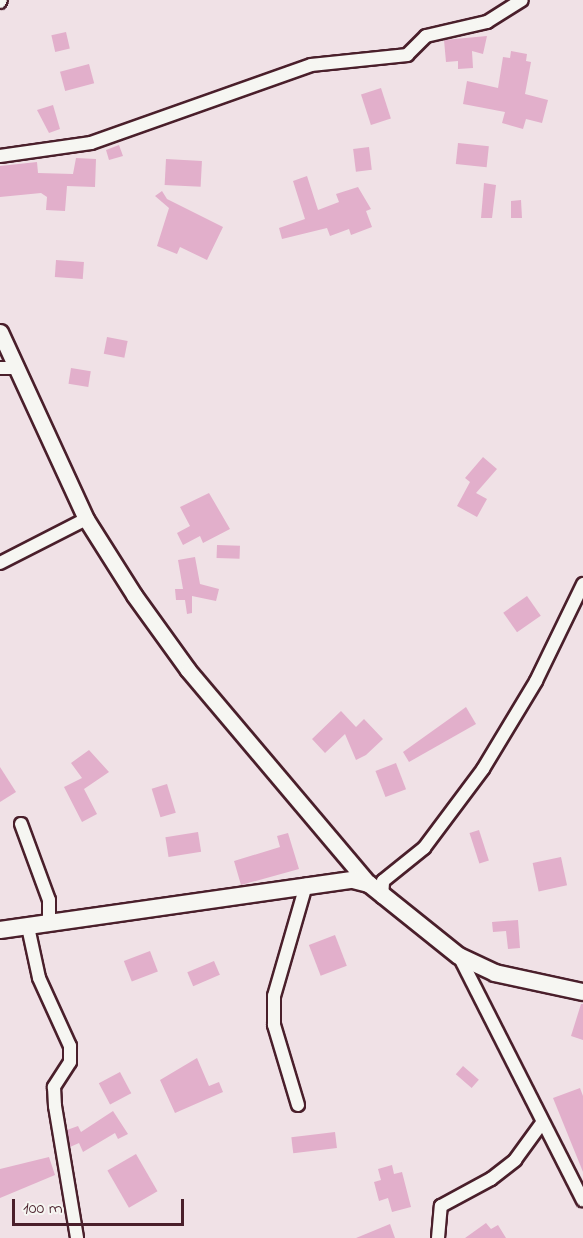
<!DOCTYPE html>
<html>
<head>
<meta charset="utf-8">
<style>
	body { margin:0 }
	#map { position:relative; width:583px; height:1238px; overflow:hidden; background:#f0e1e6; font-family:"Indie Flower",sans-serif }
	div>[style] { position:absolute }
	.building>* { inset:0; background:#e2afcb; transform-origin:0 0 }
	.roads { filter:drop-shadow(2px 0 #4a1f2b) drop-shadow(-2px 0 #4a1f2b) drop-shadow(0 2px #4a1f2b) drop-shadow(0 -2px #4a1f2b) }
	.minor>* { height:12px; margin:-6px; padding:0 6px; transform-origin:6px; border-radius:6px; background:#f6f6f2 }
	.tertiary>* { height:15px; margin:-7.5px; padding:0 7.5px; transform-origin:7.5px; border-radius:7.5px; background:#f6f6f2 }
	.secondary>* { height:16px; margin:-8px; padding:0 8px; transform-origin:8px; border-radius:8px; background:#f6f6f2 }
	span { translate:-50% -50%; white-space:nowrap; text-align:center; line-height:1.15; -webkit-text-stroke:5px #f6f6f2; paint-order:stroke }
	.scale { position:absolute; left:12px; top:1199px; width:172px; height:27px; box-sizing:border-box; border:3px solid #4a1f2b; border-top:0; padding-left:8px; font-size:18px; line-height:21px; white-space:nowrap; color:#4a1f2b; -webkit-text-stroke:4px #f6f6f2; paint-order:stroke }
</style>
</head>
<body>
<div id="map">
	<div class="building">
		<i style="left:66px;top:32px;width:17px;height:15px;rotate:77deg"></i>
		<i style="clip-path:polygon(487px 36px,483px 54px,472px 51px,473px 68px,458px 69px,458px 61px,446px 62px,444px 40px)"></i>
		<i style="clip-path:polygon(511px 51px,527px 54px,526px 61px,531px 62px,525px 94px,548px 100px,542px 123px,526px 119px,523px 129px,502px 123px,505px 112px,463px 104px,467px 81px,498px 88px,503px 57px,510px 58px)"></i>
		<i style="left:89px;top:64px;width:20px;height:30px;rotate:75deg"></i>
		<i style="left:381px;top:88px;width:32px;height:21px;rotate:72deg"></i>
		<i style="clip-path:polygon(53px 105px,60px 129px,49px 133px,37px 110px)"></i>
		<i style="left:458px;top:143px;width:31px;height:21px;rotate:6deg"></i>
		<i style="clip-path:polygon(119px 145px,123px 156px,109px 160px,106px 150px)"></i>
		<i style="left:369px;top:147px;width:23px;height:16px;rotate:83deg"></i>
		<i style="clip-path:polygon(76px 158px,96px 159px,95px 187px,67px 186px,65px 211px,46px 210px,47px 197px,41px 193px,0 197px,0 166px,37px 162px,38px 173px,73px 174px)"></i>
		<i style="left:166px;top:159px;width:36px;height:26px;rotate:3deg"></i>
		<i style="clip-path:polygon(307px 176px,318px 210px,339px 202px,336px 194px,358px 187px,371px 209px,366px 211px,372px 227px,351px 235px,349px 229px,330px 236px,327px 228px,282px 239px,279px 228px,305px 219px,293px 181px)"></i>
		<i style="clip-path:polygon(484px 183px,496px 185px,492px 218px,481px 218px)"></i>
		<i style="clip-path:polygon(162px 191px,167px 199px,223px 227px,207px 260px,180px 247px,177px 254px,157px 246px,169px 208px,155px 196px)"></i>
		<i style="clip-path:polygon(521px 200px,522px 218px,511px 218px,511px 201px)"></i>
		<i style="left:56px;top:260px;width:28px;height:17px;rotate:4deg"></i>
		<i style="left:107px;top:337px;width:21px;height:17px;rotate:11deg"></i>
		<i style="left:71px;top:368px;width:20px;height:16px;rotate:9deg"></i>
		<i style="clip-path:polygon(483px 457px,497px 469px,476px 493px,487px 499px,477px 517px,457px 506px,470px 482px,465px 478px)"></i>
		<i style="clip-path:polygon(209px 493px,230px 529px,203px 543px,200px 536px,183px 545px,177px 533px,190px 526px,180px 507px)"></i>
		<i style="left:217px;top:545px;width:23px;height:13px;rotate:2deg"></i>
		<i style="clip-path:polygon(195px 557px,200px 584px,219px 589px,216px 601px,192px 596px,192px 613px,187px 614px,185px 600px,176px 600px,175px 589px,183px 589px,178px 560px)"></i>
		<i style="left:527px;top:596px;width:24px;height:29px;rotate:55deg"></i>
		<i style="clip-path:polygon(466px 707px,476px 724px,409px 762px,403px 752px)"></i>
		<i style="clip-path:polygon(341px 711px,356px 727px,364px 719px,383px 739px,366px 755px,356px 760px,345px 734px,325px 753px,312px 739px)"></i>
		<i style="clip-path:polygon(89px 750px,109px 772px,84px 789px,97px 814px,82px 822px,64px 787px,82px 778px,71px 763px)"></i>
		<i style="left:396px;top:763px;width:28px;height:22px;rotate:69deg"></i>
		<i style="clip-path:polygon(0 767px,16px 792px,0 802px)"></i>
		<i style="left:167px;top:784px;width:30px;height:16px;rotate:73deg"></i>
		<i style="left:479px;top:830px;width:32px;height:10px;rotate:72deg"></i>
		<i style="left:198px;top:832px;width:20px;height:33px;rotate:81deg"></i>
		<i style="clip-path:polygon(288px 833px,299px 869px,241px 885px,234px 861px,280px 847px,277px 836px)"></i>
		<i style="left:561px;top:857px;width:29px;height:29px;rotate:78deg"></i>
		<i style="clip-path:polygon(518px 920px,520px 948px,508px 949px,506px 931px,493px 932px,492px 922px)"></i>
		<i style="left:335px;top:935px;width:33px;height:28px;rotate:69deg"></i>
		<i style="left:150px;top:951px;width:22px;height:28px;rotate:69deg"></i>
		<i style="left:214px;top:961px;width:15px;height:29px;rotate:67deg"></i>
		<i style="clip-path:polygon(581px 1004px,583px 1004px,583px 1040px,571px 1036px)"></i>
		<i style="clip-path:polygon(197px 1058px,209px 1086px,219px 1082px,223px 1092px,175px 1113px,160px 1080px)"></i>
		<i style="left:463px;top:1066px;width:21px;height:11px;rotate:41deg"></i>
		<i style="left:120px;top:1072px;width:24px;height:24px;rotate:62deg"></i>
		<i style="clip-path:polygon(580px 1088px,583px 1096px,583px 1172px,553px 1098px)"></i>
		<i style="clip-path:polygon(113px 1111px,128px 1134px,118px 1139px,115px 1133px,83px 1152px,79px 1143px,70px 1147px,67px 1130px,78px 1126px,81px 1132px)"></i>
		<i style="left:335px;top:1132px;width:16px;height:44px;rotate:83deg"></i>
		<i style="left:136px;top:1154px;width:43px;height:33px;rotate:60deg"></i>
		<i style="clip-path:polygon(49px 1157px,55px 1175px,0 1198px,0 1169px)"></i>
		<i style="clip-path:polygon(392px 1165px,394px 1174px,402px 1172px,411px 1207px,392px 1212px,388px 1198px,379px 1201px,374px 1182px,381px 1180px,378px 1169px)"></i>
		<i style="clip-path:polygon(486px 1223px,491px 1229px,498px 1225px,506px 1238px,465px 1238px)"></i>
		<i style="clip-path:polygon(390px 1224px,395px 1238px,356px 1238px)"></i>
	</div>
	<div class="roads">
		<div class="minor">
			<i style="left:0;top:2px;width:2px;rotate:-63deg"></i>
			<i style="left:0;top:156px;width:92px;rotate:-8.1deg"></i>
			<i style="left:91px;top:143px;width:233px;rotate:-19.5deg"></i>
			<i style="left:311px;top:65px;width:97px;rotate:-5.9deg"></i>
			<i style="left:407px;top:55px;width:27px;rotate:-45deg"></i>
			<i style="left:426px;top:36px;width:63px;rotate:-12.9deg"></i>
			<i style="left:487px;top:22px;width:41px;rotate:-32.2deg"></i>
			<i style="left:0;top:368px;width:15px"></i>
			<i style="left:0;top:563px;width:97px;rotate:-27.1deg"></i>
			<i style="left:21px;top:824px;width:81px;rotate:69.8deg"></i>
			<i style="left:49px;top:900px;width:24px;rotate:90deg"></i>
			<i style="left:382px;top:897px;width:16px;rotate:-86deg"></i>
			<i style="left:383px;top:881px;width:53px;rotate:-38.8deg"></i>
			<i style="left:424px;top:848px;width:99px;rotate:-53.2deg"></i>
			<i style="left:483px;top:769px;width:103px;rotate:-58.9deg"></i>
			<i style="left:536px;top:681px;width:108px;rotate:-64.1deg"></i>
			<i style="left:28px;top:927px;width:52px;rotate:77.8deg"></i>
			<i style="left:39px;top:978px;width:75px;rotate:65.5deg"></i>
			<i style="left:70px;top:1046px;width:16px;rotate:90deg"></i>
			<i style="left:70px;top:1062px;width:30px;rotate:123deg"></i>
			<i style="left:54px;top:1087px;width:19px;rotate:87deg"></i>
			<i style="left:55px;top:1106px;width:134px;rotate:80.5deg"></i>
			<i style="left:459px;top:956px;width:274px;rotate:63.1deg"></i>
			<i style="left:298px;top:1105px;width:84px;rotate:-106.7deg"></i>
			<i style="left:274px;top:1025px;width:29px;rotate:-90deg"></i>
			<i style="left:274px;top:996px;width:116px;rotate:-73.9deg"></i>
			<i style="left:438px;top:1238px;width:32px;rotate:-85deg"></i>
			<i style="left:441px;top:1206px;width:57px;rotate:-28.4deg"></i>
			<i style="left:491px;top:1179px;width:31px;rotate:-38deg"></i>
			<i style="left:515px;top:1160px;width:46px;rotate:-53.9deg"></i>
		</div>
		<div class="tertiary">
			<i style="left:0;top:332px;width:206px;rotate:65.3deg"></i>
			<i style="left:86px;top:519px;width:90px;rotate:57.7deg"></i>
			<i style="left:134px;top:595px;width:92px;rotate:54.2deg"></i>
			<i style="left:188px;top:670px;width:280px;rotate:49.8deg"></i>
		</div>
		<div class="secondary">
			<i style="left:0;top:930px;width:357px;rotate:-8.1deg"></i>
			<i style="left:353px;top:880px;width:16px;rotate:14deg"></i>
			<i style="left:369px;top:884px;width:115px;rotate:38.7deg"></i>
			<i style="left:459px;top:956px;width:40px;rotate:25deg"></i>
			<i style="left:495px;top:973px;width:90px;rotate:12.2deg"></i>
		</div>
	</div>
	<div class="scale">100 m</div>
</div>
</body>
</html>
